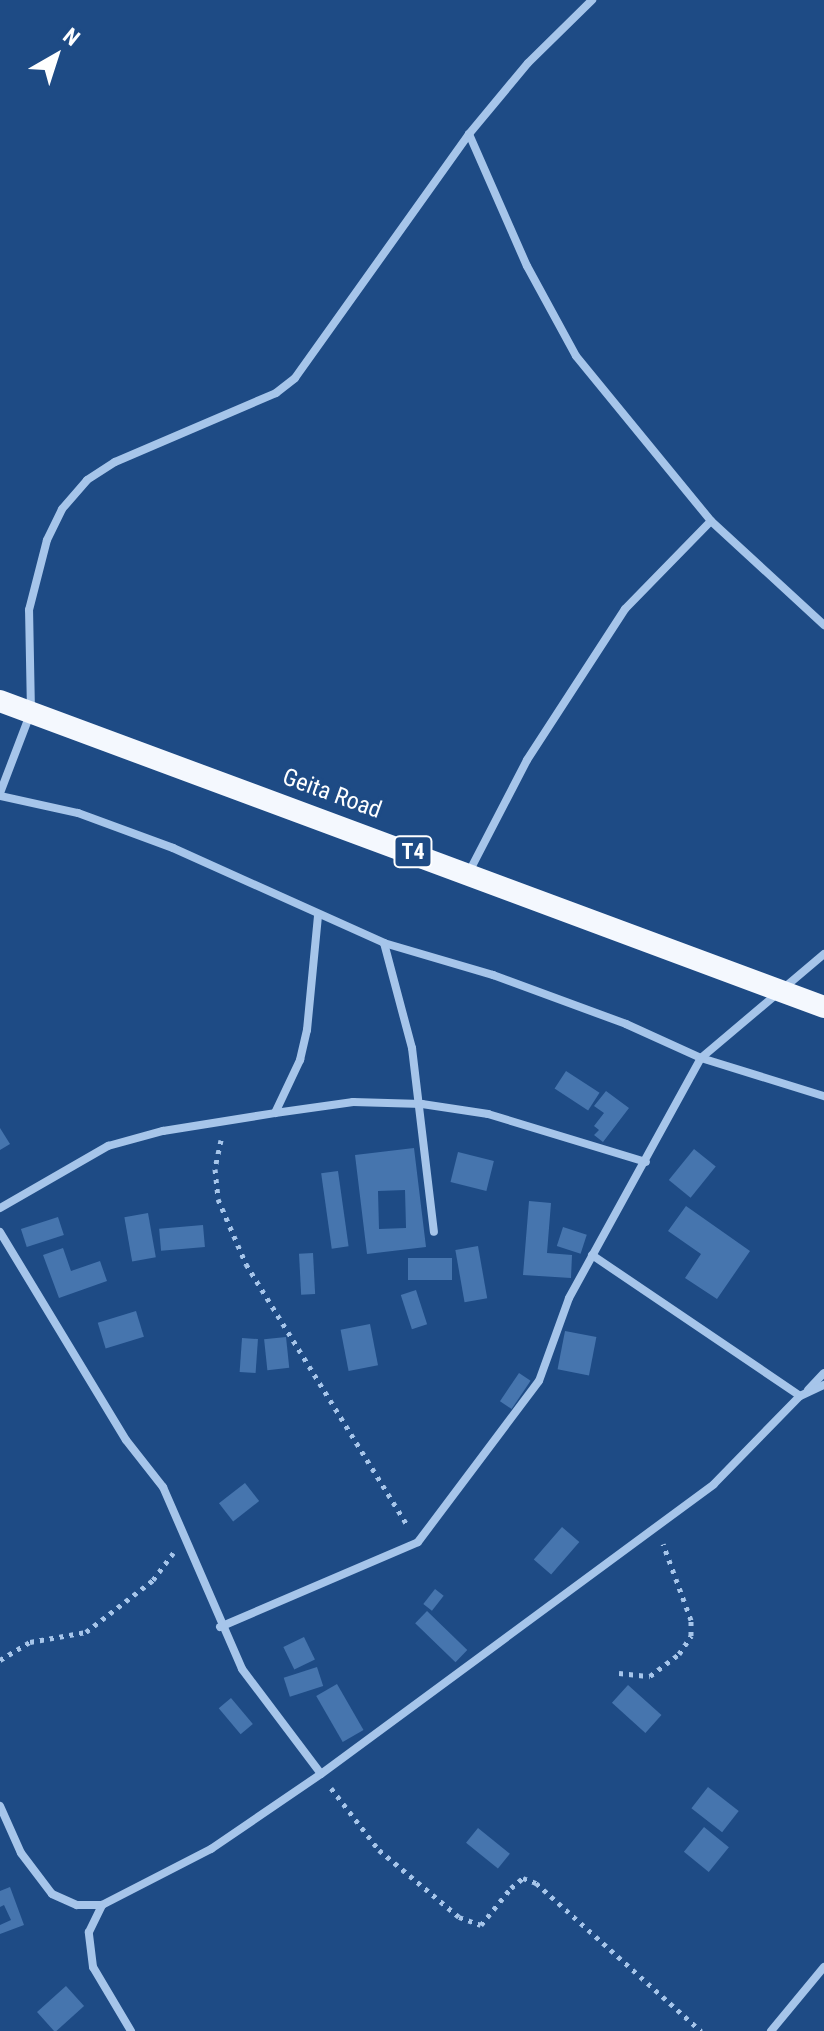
<!DOCTYPE html>
<html>
<head>
<meta charset="utf-8">
<style>
	body { margin:0 }
	#map { position:relative; width:824px; height:2031px; overflow:hidden; background:#1e4b85; font-family:"Roboto Condensed",sans-serif }
	div>[style] { position:absolute }
	.building>* { inset:0; background:#4675ae; transform-origin:0 0 }
	.path>* { height:5px; margin-top:-2.5px; transform-origin:0; background:repeating-linear-gradient(90deg,#a6c5ea 0 4px,transparent 0 10px) }
	.minor>* { height:8px; margin:-4px; padding:0 4px; transform-origin:4px; border-radius:4px; background:#a6c5ea }
	.trunk>* { height:22px; margin:-11px; padding:0 11px; transform-origin:11px; border-radius:11px; background:#f4f8fe }
	span { translate:-50% -50%; white-space:nowrap; text-align:center; line-height:1.15; -webkit-text-stroke:6px #1e4b85; paint-order:stroke }
	.shield-label span { padding:2px 6px; background:#1e4b85; border:2px solid; border-radius:6px; -webkit-text-stroke-width:0 }
	.shield-label { font-size:22px; color:#fff; font-weight:700 }
	.street-label { font-size:24px; color:#fff }
	.north { position:absolute; left:16px; top:16px; width:80px; height:80px; -webkit-text-stroke:6px #1e4b85; paint-order:stroke; rotate:39deg; font-size:22px; font-weight:700; line-height:32px; text-align:center; color:#fff }
	.north::after { content:''; display:block; margin:auto; width:28px; height:36px; background:#fff; clip-path:polygon(50% 0,100% 100%,50% 72%,0 100%) }
</style>
</head>
<body>
<div id="map">
	<div class="building">
		<i style="left:566px;top:1071px;width:40px;height:21px;rotate:33deg"></i>
		<i style="clip-path:polygon(606px 1091px,629px 1108px,603px 1142px,594px 1135px,599px 1130px,594px 1126px,604px 1113px,594px 1106px)"></i>
		<i style="clip-path:polygon(0 1128px,10px 1144px,0 1150px)"></i>
		<i style="clip-path:polygon(evenodd,414px 1148px,426px 1247px,367px 1254px,355px 1155px,414px 1148px,405px 1190px,406px 1228px,379px 1229px,378px 1191px,405px 1190px)"></i>
		<i style="left:694px;top:1149px;width:28px;height:40px;rotate:39deg"></i>
		<i style="left:458px;top:1152px;width:37px;height:31px;rotate:14deg"></i>
		<i style="left:338px;top:1171px;width:76px;height:17px;rotate:82deg"></i>
		<i style="clip-path:polygon(529px 1201px,551px 1203px,547px 1253px,572px 1255px,571px 1278px,523px 1275px)"></i>
		<i style="clip-path:polygon(686px 1206px,750px 1251px,717px 1299px,685px 1278px,701px 1254px,668px 1231px)"></i>
		<i style="left:148px;top:1213px;width:45px;height:24px;rotate:80deg"></i>
		<i style="left:58px;top:1217px;width:19px;height:39px;rotate:72deg"></i>
		<i style="left:203px;top:1225px;width:22px;height:44px;rotate:85deg"></i>
		<i style="left:563px;top:1227px;width:25px;height:20px;rotate:18deg"></i>
		<i style="left:478px;top:1246px;width:53px;height:23px;rotate:80deg"></i>
		<i style="clip-path:polygon(63px 1248px,71px 1271px,100px 1261px,107px 1281px,59px 1298px,43px 1255px)"></i>
		<i style="left:313px;top:1253px;width:41px;height:14px;rotate:87deg"></i>
		<i style="left:408px;top:1258px;width:44px;height:22px"></i>
		<i style="left:416px;top:1290px;width:36px;height:16px;rotate:72deg"></i>
		<i style="left:136px;top:1311px;width:27px;height:40px;rotate:73deg"></i>
		<i style="left:370px;top:1324px;width:42px;height:30px;rotate:79deg"></i>
		<i style="left:565px;top:1331px;width:32px;height:39px;rotate:11deg"></i>
		<i style="left:286px;top:1337px;width:31px;height:22px;rotate:84deg"></i>
		<i style="left:242px;top:1338px;width:16px;height:34px;rotate:4deg"></i>
		<i style="left:519px;top:1373px;width:14px;height:34px;rotate:34deg"></i>
		<i style="left:245px;top:1483px;width:23px;height:33px;rotate:52deg"></i>
		<i style="left:562px;top:1527px;width:23px;height:43px;rotate:41deg"></i>
		<i style="left:435px;top:1589px;width:11px;height:19px;rotate:38deg"></i>
		<i style="left:427px;top:1611px;width:56px;height:17px;rotate:44deg"></i>
		<i style="left:304px;top:1637px;width:25px;height:23px;rotate:64deg"></i>
		<i style="left:317px;top:1667px;width:20px;height:35px;rotate:72deg"></i>
		<i style="left:337px;top:1684px;width:53px;height:24px;rotate:60deg"></i>
		<i style="left:628px;top:1685px;width:45px;height:24px;rotate:42deg"></i>
		<i style="left:231px;top:1698px;width:34px;height:16px;rotate:50deg"></i>
		<i style="left:708px;top:1787px;width:39px;height:27px;rotate:38deg"></i>
		<i style="left:704px;top:1827px;width:32px;height:32px;rotate:39deg"></i>
		<i style="left:478px;top:1828px;width:41px;height:19px;rotate:39deg"></i>
		<i style="clip-path:polygon(10px 1887px,24px 1925px,0 1934px,0 1925px,11px 1920px,4px 1905px,0 1907px,0 1891px)"></i>
		<i style="left:66px;top:1986px;width:27px;height:39px;rotate:48deg"></i>
	</div>
	<div class="path">
		<i style="left:221px;top:1140px;width:30px;rotate:102deg"></i>
		<i style="left:215px;top:1169px;width:30px;rotate:84deg"></i>
		<i style="left:218px;top:1199px;width:71px;rotate:66.7deg"></i>
		<i style="left:246px;top:1264px;width:307px;rotate:58.3deg"></i>
		<i style="left:0;top:1660px;width:35px;rotate:-31deg"></i>
		<i style="left:30px;top:1642px;width:57px;rotate:-10.1deg"></i>
		<i style="left:86px;top:1632px;width:85px;rotate:-37.8deg"></i>
		<i style="left:153px;top:1580px;width:34px;rotate:-53deg"></i>
		<i style="left:619px;top:1673px;width:31px;rotate:6deg"></i>
		<i style="left:650px;top:1676px;width:36px;rotate:-37deg"></i>
		<i style="left:679px;top:1654px;width:22px;rotate:-56deg"></i>
		<i style="left:691px;top:1636px;width:16px;rotate:-90deg"></i>
		<i style="left:691px;top:1620px;width:81px;rotate:-110.2deg"></i>
		<i style="left:331px;top:1788px;width:78px;rotate:52.3deg"></i>
		<i style="left:379px;top:1850px;width:104px;rotate:39.9deg"></i>
		<i style="left:459px;top:1917px;width:23px;rotate:20deg"></i>
		<i style="left:481px;top:1925px;width:48px;rotate:-51deg"></i>
		<i style="left:511px;top:1888px;width:16px;rotate:-40deg"></i>
		<i style="left:523px;top:1878px;width:14px;rotate:21deg"></i>
		<i style="left:536px;top:1883px;width:222px;rotate:41.9deg"></i>
	</div>
	<div class="minor">
		<i style="left:469px;top:134px;width:144px;rotate:66.3deg"></i>
		<i style="left:527px;top:266px;width:102px;rotate:61.4deg"></i>
		<i style="left:576px;top:356px;width:213px;rotate:50.7deg"></i>
		<i style="left:711px;top:521px;width:154px;rotate:42.6deg"></i>
		<i style="left:0;top:793px;width:87px;rotate:-69.1deg"></i>
		<i style="left:31px;top:712px;width:102px;rotate:-91.1deg"></i>
		<i style="left:29px;top:610px;width:72px;rotate:-75.6deg"></i>
		<i style="left:47px;top:540px;width:34px;rotate:-64deg"></i>
		<i style="left:62px;top:509px;width:38px;rotate:-49deg"></i>
		<i style="left:87px;top:480px;width:33px;rotate:-33deg"></i>
		<i style="left:115px;top:462px;width:175px;rotate:-23.2deg"></i>
		<i style="left:276px;top:393px;width:24px;rotate:-38deg"></i>
		<i style="left:295px;top:378px;width:300px;rotate:-54.5deg"></i>
		<i style="left:469px;top:134px;width:92px;rotate:-50.3deg"></i>
		<i style="left:528px;top:63px;width:90px;rotate:-44.5deg"></i>
		<i style="left:0;top:796px;width:80px;rotate:12.3deg"></i>
		<i style="left:78px;top:813px;width:101px;rotate:20.2deg"></i>
		<i style="left:173px;top:848px;width:231px;rotate:24.2deg"></i>
		<i style="left:384px;top:943px;width:114px;rotate:16.4deg"></i>
		<i style="left:493px;top:975px;width:142px;rotate:20.2deg"></i>
		<i style="left:626px;top:1024px;width:82px;rotate:24.4deg"></i>
		<i style="left:701px;top:1058px;width:129px;rotate:17.2deg"></i>
		<i style="left:469px;top:872px;width:126px;rotate:-62.6deg"></i>
		<i style="left:527px;top:760px;width:180px;rotate:-57deg"></i>
		<i style="left:625px;top:609px;width:123px;rotate:-45.7deg"></i>
		<i style="left:384px;top:943px;width:109px;rotate:75.1deg"></i>
		<i style="left:412px;top:1048px;width:185px;rotate:83.2deg"></i>
		<i style="left:275px;top:1113px;width:79px;rotate:-8deg"></i>
		<i style="left:353px;top:1102px;width:69px;rotate:1.7deg"></i>
		<i style="left:422px;top:1104px;width:67px;rotate:8.6deg"></i>
		<i style="left:488px;top:1114px;width:165px;rotate:16.9deg"></i>
		<i style="left:0;top:1208px;width:125px;rotate:-29.9deg"></i>
		<i style="left:108px;top:1146px;width:57px;rotate:-15.3deg"></i>
		<i style="left:163px;top:1131px;width:113px;rotate:-9.1deg"></i>
		<i style="left:275px;top:1113px;width:59px;rotate:-64.7deg"></i>
		<i style="left:300px;top:1060px;width:31px;rotate:-77deg"></i>
		<i style="left:307px;top:1030px;width:115px;rotate:-84.5deg"></i>
		<i style="left:0;top:1232px;width:243px;rotate:58.8deg"></i>
		<i style="left:126px;top:1440px;width:60px;rotate:51.8deg"></i>
		<i style="left:163px;top:1487px;width:198px;rotate:66.5deg"></i>
		<i style="left:242px;top:1669px;width:131px;rotate:53deg"></i>
		<i style="left:592px;top:1255px;width:251px;rotate:34.1deg"></i>
		<i style="left:808px;top:1390px;width:23px;rotate:-47deg"></i>
		<i style="left:220px;top:1627px;width:215px;rotate:-23.2deg"></i>
		<i style="left:418px;top:1542px;width:201px;rotate:-53.1deg"></i>
		<i style="left:539px;top:1381px;width:88px;rotate:-70.1deg"></i>
		<i style="left:569px;top:1298px;width:274px;rotate:-61.2deg"></i>
		<i style="left:701px;top:1058px;width:161px;rotate:-40.2deg"></i>
		<i style="left:0;top:1806px;width:51px;rotate:65.9deg"></i>
		<i style="left:21px;top:1853px;width:51px;rotate:52.9deg"></i>
		<i style="left:52px;top:1894px;width:27px;rotate:24deg"></i>
		<i style="left:77px;top:1905px;width:25px"></i>
		<i style="left:131px;top:2031px;width:74px;rotate:-120.7deg"></i>
		<i style="left:93px;top:1967px;width:35px;rotate:-97deg"></i>
		<i style="left:89px;top:1932px;width:30px;rotate:-64deg"></i>
		<i style="left:102px;top:1905px;width:123px;rotate:-27.2deg"></i>
		<i style="left:211px;top:1849px;width:133px;rotate:-34.3deg"></i>
		<i style="left:321px;top:1774px;width:488px;rotate:-36.4deg"></i>
		<i style="left:714px;top:1484px;width:123px;rotate:-45.7deg"></i>
		<i style="left:800px;top:1396px;width:26px;rotate:-25deg"></i>
		<i style="left:771px;top:2031px;width:83px;rotate:-50.4deg"></i>
	</div>
	<div class="trunk">
		<i style="left:0;top:701px;width:879px;rotate:20.37deg"></i>
	</div>
	<div class="shield-label">
		<span style="left:413px;top:852px">T4</span>
	</div>
	<div class="street-label">
		<span style="left:332px;top:794px;rotate:20deg">Geita Road</span>
	</div>
	<div class="north">N</div>
</div>
</body>
</html>
